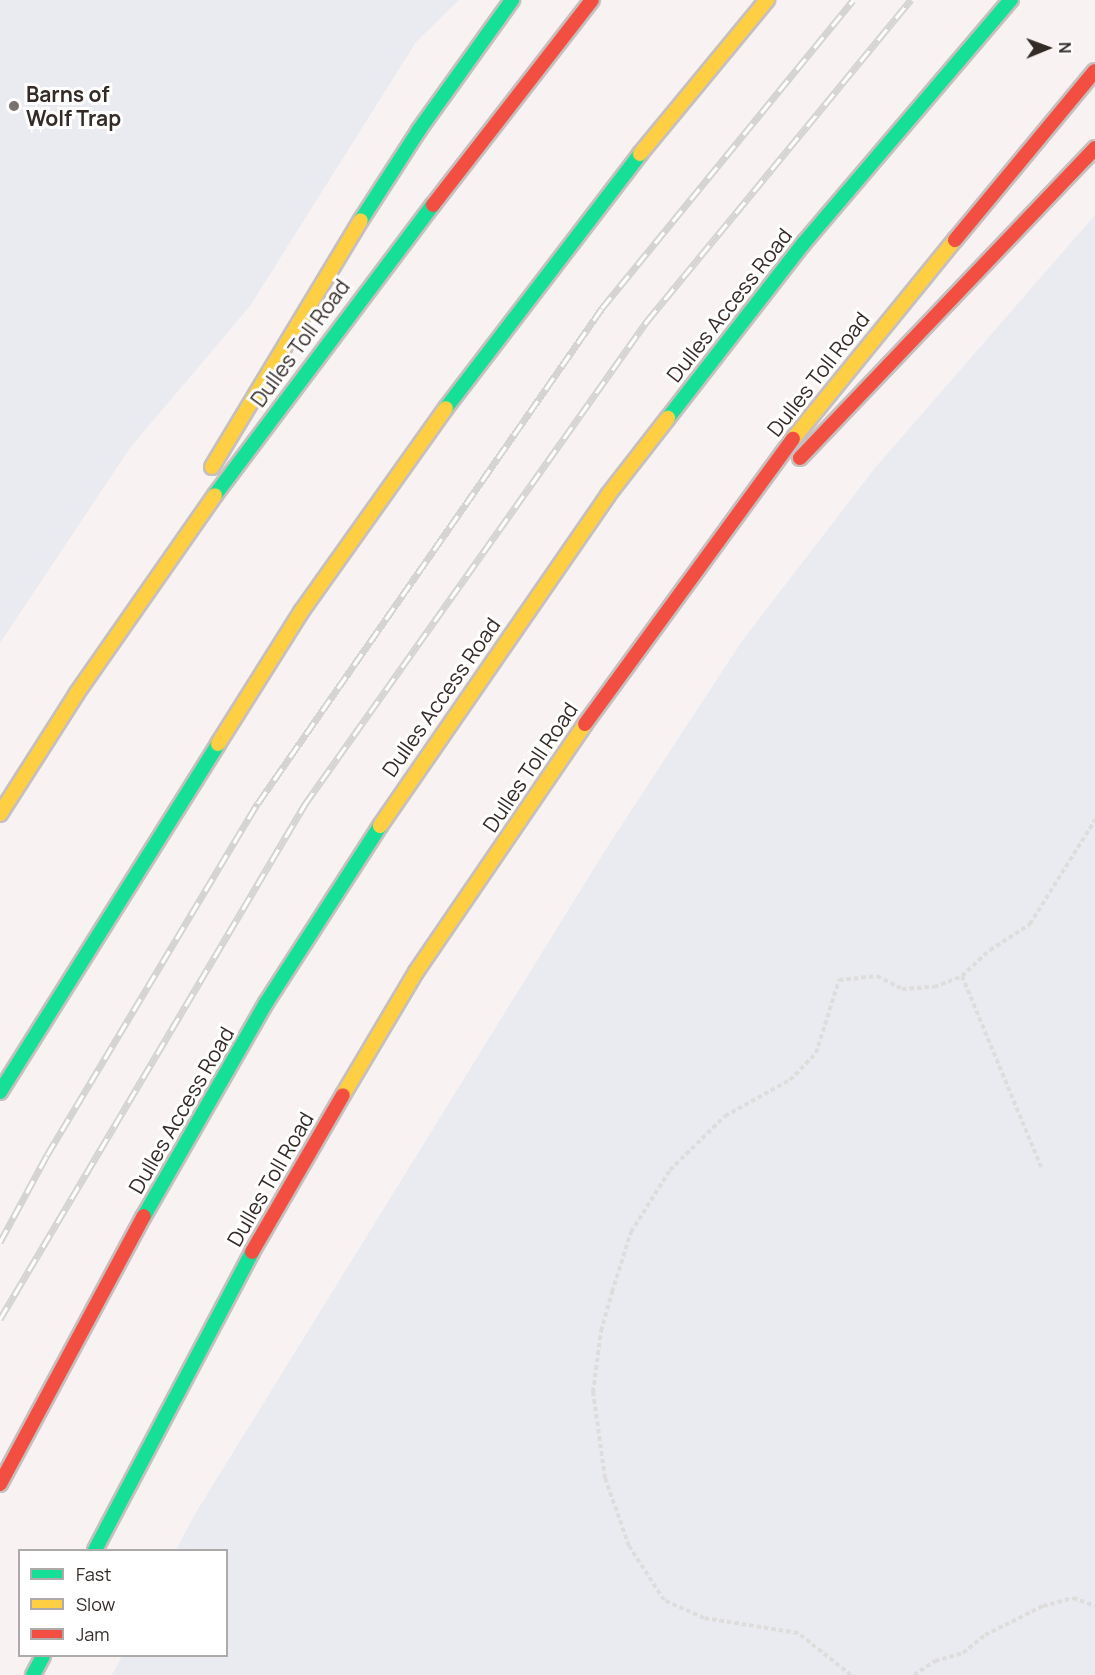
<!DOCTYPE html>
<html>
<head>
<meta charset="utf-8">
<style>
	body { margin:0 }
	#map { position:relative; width:1095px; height:1675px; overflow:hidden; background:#f8f3f2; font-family:Manrope,sans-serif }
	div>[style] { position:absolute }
	.green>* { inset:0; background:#eaeaf1 }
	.path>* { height:4px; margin-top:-2px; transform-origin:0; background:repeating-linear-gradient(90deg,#dedddc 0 4.5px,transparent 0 7.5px) }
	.roads { filter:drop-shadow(2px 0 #c6bfbd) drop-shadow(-2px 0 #c6bfbd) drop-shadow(0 2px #c6bfbd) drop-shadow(0 -2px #c6bfbd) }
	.fast>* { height:14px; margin:-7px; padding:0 7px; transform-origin:7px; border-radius:7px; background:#16e098 }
	.slow>* { height:14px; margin:-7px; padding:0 7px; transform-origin:7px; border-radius:7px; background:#ffcf43 }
	.jam>* { height:14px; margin:-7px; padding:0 7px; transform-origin:7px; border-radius:7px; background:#f24e42 }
	.rail>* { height:7px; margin-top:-3.5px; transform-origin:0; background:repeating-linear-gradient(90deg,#fff 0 14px,#d5d4d3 0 28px); box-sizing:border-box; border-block:2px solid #d5d4d3 }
	.dots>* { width:16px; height:16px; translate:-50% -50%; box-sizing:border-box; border:3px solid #fff; border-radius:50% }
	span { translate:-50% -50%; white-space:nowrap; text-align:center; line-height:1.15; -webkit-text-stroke:6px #fff; paint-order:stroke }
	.poi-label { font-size:21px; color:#342b27; font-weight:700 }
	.left { translate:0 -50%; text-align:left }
	.street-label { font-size:21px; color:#342b27 }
	.legend { position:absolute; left:18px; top:1549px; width:210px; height:108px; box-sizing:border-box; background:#fff; border:2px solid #aeaaa9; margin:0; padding:8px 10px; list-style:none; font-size:18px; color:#342b27 }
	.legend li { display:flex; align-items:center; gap:12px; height:30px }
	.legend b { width:30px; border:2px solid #aeaaa9 }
	.north { position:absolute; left:1017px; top:18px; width:60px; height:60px; -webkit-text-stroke:4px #fff; paint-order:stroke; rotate:89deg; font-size:16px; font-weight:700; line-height:24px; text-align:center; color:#342b27 }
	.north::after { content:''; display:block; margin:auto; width:21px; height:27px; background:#342b27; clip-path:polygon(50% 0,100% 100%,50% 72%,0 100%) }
</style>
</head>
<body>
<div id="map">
	<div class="green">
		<i style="clip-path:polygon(0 0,459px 0,416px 42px,250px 306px,130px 448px,0 643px)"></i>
		<i style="clip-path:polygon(1095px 215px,1095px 1675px,112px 1675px,122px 1656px,226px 1656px,226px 1550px,176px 1550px,195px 1514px,606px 849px,742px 641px,875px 468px)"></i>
	</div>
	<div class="path">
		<i style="left:962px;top:976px;width:207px;rotate:67.5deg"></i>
		<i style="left:851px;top:1675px;width:68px;rotate:-141.6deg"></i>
		<i style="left:798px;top:1633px;width:95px;rotate:-170.9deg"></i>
		<i style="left:704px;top:1618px;width:44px;rotate:-155.8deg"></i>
		<i style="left:664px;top:1600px;width:64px;rotate:-122.9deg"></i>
		<i style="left:629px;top:1546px;width:72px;rotate:-109.4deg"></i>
		<i style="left:605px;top:1478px;width:87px;rotate:-97.9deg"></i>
		<i style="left:593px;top:1392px;width:62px;rotate:-82.5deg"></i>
		<i style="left:601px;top:1331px;width:41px;rotate:-74.2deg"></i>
		<i style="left:612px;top:1292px;width:63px;rotate:-72.4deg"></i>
		<i style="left:631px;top:1232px;width:73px;rotate:-57.8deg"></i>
		<i style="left:670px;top:1170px;width:77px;rotate:-44.5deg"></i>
		<i style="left:725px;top:1116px;width:74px;rotate:-29deg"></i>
		<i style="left:790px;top:1080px;width:37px;rotate:-46deg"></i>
		<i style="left:816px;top:1053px;width:77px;rotate:-72.5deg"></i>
		<i style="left:839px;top:980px;width:38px;rotate:-6deg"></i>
		<i style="left:877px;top:976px;width:28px;rotate:27deg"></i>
		<i style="left:902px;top:989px;width:32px;rotate:-4deg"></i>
		<i style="left:934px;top:987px;width:30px;rotate:-21deg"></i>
		<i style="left:962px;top:976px;width:38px;rotate:-43deg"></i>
		<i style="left:990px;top:950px;width:48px;rotate:-33deg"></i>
		<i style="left:1030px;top:924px;width:123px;rotate:-58deg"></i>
		<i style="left:914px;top:1675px;width:25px;rotate:-34deg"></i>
		<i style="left:935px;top:1661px;width:29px;rotate:-16deg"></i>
		<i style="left:963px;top:1653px;width:28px;rotate:-39deg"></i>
		<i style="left:985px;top:1635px;width:65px;rotate:-26.6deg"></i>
		<i style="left:1043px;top:1606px;width:31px;rotate:-15deg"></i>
		<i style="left:1073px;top:1598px;width:23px;rotate:20deg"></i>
	</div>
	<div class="roads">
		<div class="fast">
			<i style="left:361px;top:220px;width:107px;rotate:-57.2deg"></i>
			<i style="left:419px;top:130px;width:160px;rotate:-54.4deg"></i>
			<i style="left:446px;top:408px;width:320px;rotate:-52.6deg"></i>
			<i style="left:668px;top:418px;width:220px;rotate:-52.2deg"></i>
			<i style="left:803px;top:244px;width:321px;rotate:-49.6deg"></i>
			<i style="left:215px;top:495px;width:363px;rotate:-53.1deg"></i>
			<i style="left:0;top:1092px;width:411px;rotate:-57.9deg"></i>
			<i style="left:144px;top:1216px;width:245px;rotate:-60.2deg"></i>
			<i style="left:266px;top:1003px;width:211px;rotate:-57.2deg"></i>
			<i style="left:95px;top:1550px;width:337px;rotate:-62.2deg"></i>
			<i style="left:33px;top:1675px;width:21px;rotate:-62deg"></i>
		</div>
		<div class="slow">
			<i style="left:640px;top:154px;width:200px;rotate:-50.5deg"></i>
			<i style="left:793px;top:439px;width:257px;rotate:-50.9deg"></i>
			<i style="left:212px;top:467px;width:288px;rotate:-58.9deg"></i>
			<i style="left:218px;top:744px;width:156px;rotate:-57.8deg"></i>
			<i style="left:301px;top:612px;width:250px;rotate:-54.6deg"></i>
			<i style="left:0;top:814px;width:143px;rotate:-57.5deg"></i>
			<i style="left:77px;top:693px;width:241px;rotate:-55.1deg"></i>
			<i style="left:380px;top:826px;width:402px;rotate:-55.4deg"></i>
			<i style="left:608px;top:495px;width:98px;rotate:-52.1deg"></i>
			<i style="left:343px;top:1095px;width:143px;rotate:-59.3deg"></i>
			<i style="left:416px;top:972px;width:300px;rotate:-55.7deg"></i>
		</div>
		<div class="jam">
			<i style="left:433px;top:205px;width:259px;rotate:-52.2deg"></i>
			<i style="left:955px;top:240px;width:219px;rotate:-50.4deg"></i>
			<i style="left:800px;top:458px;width:428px;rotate:-46.4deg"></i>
			<i style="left:585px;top:724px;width:353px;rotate:-53.9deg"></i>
			<i style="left:252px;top:1252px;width:181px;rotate:-59.9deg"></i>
			<i style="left:0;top:1484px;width:304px;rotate:-61.8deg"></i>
		</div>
	</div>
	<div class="rail">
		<i style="left:0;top:1242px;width:99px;rotate:-61.6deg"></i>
		<i style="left:47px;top:1155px;width:410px;rotate:-59.1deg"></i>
		<i style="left:258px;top:803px;width:603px;rotate:-55.2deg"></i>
		<i style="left:602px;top:308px;width:397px;rotate:-50.8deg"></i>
		<i style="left:0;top:1319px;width:599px;rotate:-59.36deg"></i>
		<i style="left:305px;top:804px;width:592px;rotate:-54.7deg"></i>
		<i style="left:647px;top:321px;width:416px;rotate:-50.6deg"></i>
	</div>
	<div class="dots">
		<i style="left:14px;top:106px;background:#79716e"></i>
	</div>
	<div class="poi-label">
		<span class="left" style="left:26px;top:106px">Barns of<br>Wolf Trap</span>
	</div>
	<div class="street-label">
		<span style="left:729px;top:305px;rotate:-52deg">Dulles Access Road</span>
		<span style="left:300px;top:343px;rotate:-54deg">Dulles Toll Road</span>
		<span style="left:818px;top:374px;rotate:-52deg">Dulles Toll Road</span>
		<span style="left:441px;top:697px;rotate:-55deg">Dulles Access Road</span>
		<span style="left:530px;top:767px;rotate:-56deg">Dulles Toll Road</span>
		<span style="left:181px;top:1110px;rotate:-60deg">Dulles Access Road</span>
		<span style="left:270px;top:1179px;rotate:-60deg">Dulles Toll Road</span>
	</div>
	<ul class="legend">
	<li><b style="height:8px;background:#16e098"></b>Fast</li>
	<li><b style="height:8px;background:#ffcf43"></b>Slow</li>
	<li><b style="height:8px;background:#f24e42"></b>Jam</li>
	</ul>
	<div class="north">N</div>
</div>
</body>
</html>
